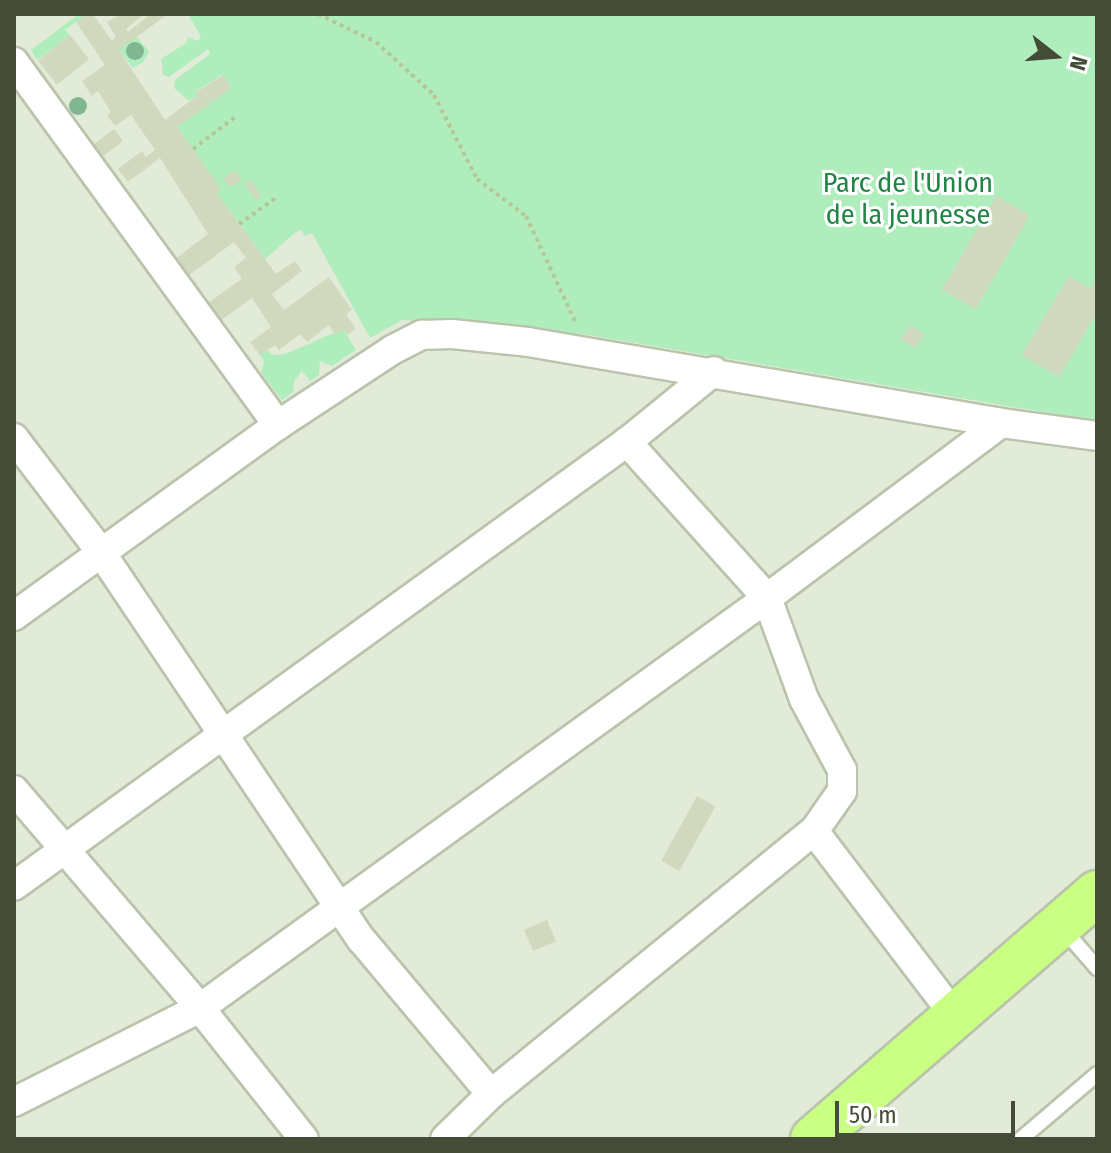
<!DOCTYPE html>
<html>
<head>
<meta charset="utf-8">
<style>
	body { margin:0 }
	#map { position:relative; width:1111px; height:1153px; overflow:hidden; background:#f1f6ea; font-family:"Fira Sans Condensed",sans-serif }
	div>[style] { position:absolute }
	.residential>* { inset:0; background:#e2ebd8; transform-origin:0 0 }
	.green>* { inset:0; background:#afeebc }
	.building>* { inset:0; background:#d0d9be; transform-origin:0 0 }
	.path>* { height:4px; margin-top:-2px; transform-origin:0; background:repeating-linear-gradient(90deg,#b5c69b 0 4px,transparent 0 8px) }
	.roads { filter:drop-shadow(2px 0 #bac3ab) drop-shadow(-2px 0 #bac3ab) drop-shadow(0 2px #bac3ab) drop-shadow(0 -2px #bac3ab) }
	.service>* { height:14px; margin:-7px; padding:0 7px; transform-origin:7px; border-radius:7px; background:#fff }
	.minor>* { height:28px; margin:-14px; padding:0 14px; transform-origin:14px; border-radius:14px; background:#fff }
	.trunk>* { height:44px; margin:-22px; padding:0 22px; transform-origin:22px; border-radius:22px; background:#c9ff83 }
	.trees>* { width:18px; height:18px; margin:-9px; border-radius:50%; background:#80b790 }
	span { translate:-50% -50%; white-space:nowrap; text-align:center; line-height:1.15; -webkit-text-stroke:6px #fff; paint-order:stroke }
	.park-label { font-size:28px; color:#238447 }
	.frame { position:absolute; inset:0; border:16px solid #444b37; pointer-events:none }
	.north { position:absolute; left:1015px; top:16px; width:80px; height:80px; -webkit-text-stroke:6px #fff; paint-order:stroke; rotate:107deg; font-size:22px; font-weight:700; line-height:32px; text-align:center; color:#444b37 }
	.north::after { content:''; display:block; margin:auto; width:28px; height:36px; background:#444b37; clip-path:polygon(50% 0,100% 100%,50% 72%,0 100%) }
	.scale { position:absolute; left:835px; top:1101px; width:180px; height:36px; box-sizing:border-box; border:4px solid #444b37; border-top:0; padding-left:10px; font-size:24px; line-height:28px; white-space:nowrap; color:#444b37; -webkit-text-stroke:6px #fff; paint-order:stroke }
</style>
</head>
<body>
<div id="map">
	<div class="residential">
		<i style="left:14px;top:14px;width:1083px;height:1125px"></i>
	</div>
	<div class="green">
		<i style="clip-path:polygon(79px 14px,87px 14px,65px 30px,70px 35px,37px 60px,31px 50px)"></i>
		<i style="clip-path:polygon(188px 14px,1097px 14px,1097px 421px,582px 334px,402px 320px,370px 338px,312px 233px,305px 236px,301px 230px,296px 232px,265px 259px,216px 192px,177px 127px,230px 88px,222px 75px,196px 91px,198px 95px,189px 101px,174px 88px,175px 80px,210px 54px,208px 49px,169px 77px,163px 75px,161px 59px,186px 43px,188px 37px,198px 41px,201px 37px)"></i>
		<i style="clip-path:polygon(133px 38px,138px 38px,149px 52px,143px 62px,133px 68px,119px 50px)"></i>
		<i style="clip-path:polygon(343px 329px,356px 350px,332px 366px,320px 361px,319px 375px,310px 381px,302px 371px,294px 381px,293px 392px,282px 400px,261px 373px,264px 361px,260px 355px,267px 350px,273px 355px,285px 354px)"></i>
	</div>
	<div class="building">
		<i style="clip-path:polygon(87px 14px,93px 14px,112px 41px,116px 37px,107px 22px,121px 14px,144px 14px,126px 29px,128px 32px,151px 14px,168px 14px,119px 50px,165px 120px,198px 95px,196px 92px,223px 75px,231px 88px,177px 127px,221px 189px,216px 192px,276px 274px,295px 261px,302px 271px,272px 294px,284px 310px,329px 277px,352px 310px,346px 314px,356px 329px,347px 335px,343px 329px,335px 335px,329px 325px,307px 342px,300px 334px,279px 350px,275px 345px,260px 355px,250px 342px,271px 327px,252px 298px,220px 321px,208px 303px,242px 279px,234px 267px,246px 258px,234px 242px,188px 276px,175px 259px,208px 234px,160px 158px,128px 182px,118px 169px,142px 151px,146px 157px,155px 150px,131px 115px,115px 126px,107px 115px,111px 112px,98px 91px,92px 96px,82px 81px,105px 65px,76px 22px)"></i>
		<i style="left:70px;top:35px;width:31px;height:41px;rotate:52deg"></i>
		<i style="left:114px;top:129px;width:15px;height:28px;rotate:53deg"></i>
		<i style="left:235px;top:170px;width:12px;height:14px;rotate:55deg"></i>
		<i style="left:251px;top:180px;width:19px;height:7px;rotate:58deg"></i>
		<i style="left:996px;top:196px;width:39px;height:108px;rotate:30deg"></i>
		<i style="clip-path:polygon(1069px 276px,1090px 289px,1097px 278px,1097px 312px,1059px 377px,1022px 355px)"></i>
		<i style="left:911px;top:325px;width:16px;height:17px;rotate:35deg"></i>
		<i style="left:697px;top:796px;width:21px;height:74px;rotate:29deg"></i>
		<i style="left:547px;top:920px;width:23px;height:25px;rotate:67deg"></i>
	</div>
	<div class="path">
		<i style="left:318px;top:14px;width:64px;rotate:25.8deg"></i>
		<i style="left:376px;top:42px;width:79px;rotate:42.4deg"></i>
		<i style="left:434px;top:95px;width:94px;rotate:62.9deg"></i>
		<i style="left:477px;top:179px;width:61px;rotate:37.1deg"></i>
		<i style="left:526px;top:216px;width:118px;rotate:65deg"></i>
		<i style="left:193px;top:149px;width:53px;rotate:-37.3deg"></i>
		<i style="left:239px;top:224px;width:45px;rotate:-35.1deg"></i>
	</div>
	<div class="roads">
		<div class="service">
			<i style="left:1063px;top:929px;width:52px;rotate:48.9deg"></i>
			<i style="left:1021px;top:1139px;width:100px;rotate:-40.5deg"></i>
		</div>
		<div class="minor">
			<i style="left:14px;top:62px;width:449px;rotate:54deg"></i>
			<i style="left:14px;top:438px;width:142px;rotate:52.7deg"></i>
			<i style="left:100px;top:551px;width:468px;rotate:56.1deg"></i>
			<i style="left:361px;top:939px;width:202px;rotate:50deg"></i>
			<i style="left:14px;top:616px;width:326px;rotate:-35.9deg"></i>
			<i style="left:278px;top:425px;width:136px;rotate:-33.3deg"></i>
			<i style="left:392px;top:350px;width:34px;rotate:-27deg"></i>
			<i style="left:422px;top:335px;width:30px;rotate:-2deg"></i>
			<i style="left:452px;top:334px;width:76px;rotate:6deg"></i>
			<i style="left:528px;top:342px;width:480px;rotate:9.7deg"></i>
			<i style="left:1001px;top:423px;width:97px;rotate:7.7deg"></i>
			<i style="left:14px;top:790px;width:287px;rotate:49.5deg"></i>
			<i style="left:200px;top:1008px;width:167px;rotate:51.6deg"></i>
			<i style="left:814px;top:831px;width:231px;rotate:52.7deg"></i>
			<i style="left:14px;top:886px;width:757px;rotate:-35.92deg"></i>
			<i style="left:627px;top:442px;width:112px;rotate:-39.2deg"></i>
			<i style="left:14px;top:1102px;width:208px;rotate:-26.8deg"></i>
			<i style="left:200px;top:1008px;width:700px;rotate:-35.87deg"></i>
			<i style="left:767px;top:598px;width:292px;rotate:-36.8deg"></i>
			<i style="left:445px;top:1139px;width:64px;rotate:-44.4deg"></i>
			<i style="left:491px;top:1094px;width:417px;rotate:-39.2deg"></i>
			<i style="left:814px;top:831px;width:49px;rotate:-55deg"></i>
			<i style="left:842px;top:791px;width:21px;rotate:-90deg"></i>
			<i style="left:842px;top:770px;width:81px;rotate:-118.2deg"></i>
			<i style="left:804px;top:699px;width:108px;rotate:-110.1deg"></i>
			<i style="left:767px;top:598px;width:210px;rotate:-131.9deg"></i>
		</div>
		<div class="trunk">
			<i style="left:813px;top:1139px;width:376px;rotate:-40.9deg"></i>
		</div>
	</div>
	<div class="trees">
		<i style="left:135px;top:51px"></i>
		<i style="left:78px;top:106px"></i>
	</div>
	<div class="park-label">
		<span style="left:908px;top:199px">Parc de l'Union<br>de la jeunesse</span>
	</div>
	<div class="frame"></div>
	<div class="north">N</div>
	<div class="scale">50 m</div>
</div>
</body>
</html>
